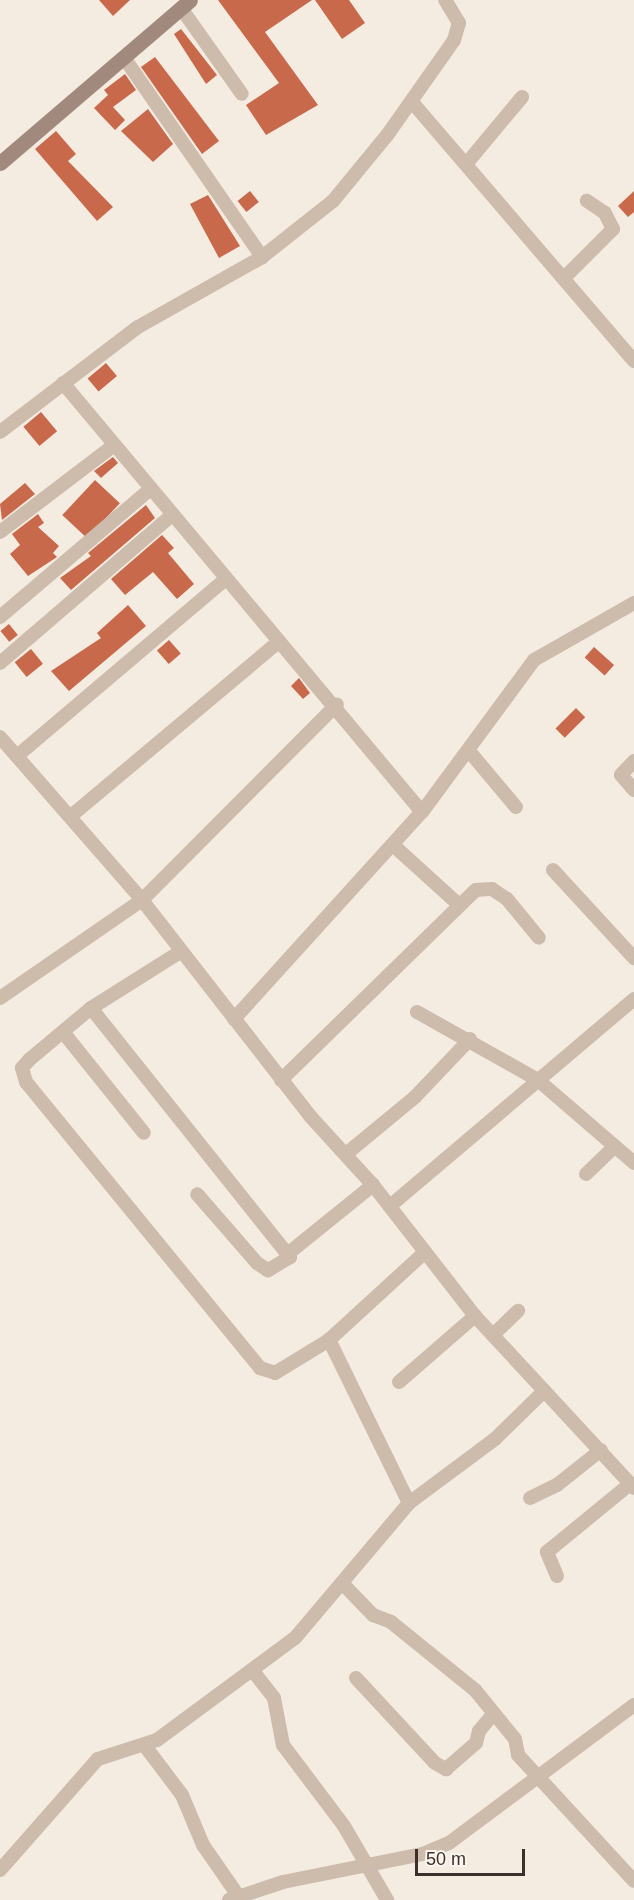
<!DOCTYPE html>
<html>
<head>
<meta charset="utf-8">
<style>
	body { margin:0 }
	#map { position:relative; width:634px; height:1900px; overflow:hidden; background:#f4ebe1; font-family:Arial,sans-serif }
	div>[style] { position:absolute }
	.building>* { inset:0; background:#c8694b; transform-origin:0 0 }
	.street>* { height:14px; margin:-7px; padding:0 7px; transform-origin:7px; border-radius:7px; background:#cdbbac }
	.secondary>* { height:15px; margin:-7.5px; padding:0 7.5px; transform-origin:7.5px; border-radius:7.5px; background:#a18a7d }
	span { translate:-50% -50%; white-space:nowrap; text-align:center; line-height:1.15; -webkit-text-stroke:5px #fbf5ee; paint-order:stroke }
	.scale { position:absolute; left:415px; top:1849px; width:110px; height:27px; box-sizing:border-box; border:3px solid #3b302b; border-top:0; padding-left:8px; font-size:18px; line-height:21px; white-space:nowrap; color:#3b302b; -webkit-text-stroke:4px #fbf5ee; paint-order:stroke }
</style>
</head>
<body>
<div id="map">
	<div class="building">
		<i style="clip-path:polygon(99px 0,130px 0,113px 16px)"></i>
		<i style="clip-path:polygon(218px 0,312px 0,265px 32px,318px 105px,266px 135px,246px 105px,279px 83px)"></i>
		<i style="clip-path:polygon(315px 0,349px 0,365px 23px,342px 39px)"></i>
		<i style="clip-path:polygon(181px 29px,217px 75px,206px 84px,174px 34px)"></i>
		<i style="clip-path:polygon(155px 57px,219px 141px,202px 154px,141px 67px)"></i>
		<i style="clip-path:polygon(125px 74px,136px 90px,113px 107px,125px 120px,115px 130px,94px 108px,108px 95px,104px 90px)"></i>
		<i style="clip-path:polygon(148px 109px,173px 144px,153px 162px,121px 131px)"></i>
		<i style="clip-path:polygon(56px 131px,76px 154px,68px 161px,113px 207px,97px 221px,35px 149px)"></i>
		<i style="left:250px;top:191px;width:14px;height:16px;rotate:51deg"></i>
		<i style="clip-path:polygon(634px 191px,634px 212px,628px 217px,618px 206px)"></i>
		<i style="clip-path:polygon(208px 195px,240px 246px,219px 258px,190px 204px)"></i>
		<i style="left:106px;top:363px;width:17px;height:24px;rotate:50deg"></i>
		<i style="left:41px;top:412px;width:25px;height:23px;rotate:50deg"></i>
		<i style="clip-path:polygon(113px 457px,118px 463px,101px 478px,94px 471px)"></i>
		<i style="left:95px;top:480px;width:34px;height:48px;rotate:43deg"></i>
		<i style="clip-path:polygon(25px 483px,35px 494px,2px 520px,0 504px)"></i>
		<i style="clip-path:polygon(146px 505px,155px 518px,71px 590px,60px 578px,91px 556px,88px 553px)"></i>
		<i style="clip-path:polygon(38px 514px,44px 523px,38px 527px,59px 546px,53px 553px,57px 557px,28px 576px,10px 554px,20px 545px,12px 534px)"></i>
		<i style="clip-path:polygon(162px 535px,174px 548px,168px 553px,194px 584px,177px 599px,153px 572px,125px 595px,111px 579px)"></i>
		<i style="clip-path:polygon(128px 605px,146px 626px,69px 691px,51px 671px,101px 638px,97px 633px)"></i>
		<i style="left:9px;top:624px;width:14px;height:11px;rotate:51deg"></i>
		<i style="left:169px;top:640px;width:18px;height:16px;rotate:49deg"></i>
		<i style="left:594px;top:647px;width:27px;height:14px;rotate:42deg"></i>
		<i style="left:31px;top:649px;width:19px;height:21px;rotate:51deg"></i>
		<i style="clip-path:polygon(299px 678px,310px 693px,303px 699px,291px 686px)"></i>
		<i style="left:576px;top:708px;width:13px;height:29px;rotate:45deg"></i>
	</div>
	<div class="street">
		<i style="left:181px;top:8px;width:105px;rotate:54.7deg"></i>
		<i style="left:125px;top:59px;width:241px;rotate:55.3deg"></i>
		<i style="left:412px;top:102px;width:341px;rotate:49.4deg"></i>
		<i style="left:467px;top:163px;width:86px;rotate:-50.2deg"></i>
		<i style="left:565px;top:277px;width:68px;rotate:-45deg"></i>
		<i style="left:613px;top:229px;width:18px;rotate:-117deg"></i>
		<i style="left:605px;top:213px;width:22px;rotate:-146deg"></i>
		<i style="left:63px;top:383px;width:559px;rotate:50.08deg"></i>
		<i style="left:0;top:432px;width:173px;rotate:-37.3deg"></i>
		<i style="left:138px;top:327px;width:142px;rotate:-29.4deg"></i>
		<i style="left:262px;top:257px;width:90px;rotate:-38.3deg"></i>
		<i style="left:333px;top:201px;width:87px;rotate:-50.6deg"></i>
		<i style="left:388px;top:134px;width:115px;rotate:-54.9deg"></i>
		<i style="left:454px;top:40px;width:18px;rotate:-74deg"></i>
		<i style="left:459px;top:23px;width:27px;rotate:-121deg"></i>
		<i style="left:0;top:532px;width:143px;rotate:-37.3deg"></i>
		<i style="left:0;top:617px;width:196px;rotate:-40.4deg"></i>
		<i style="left:0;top:663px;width:225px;rotate:-40.7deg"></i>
		<i style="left:0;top:737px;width:216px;rotate:48.9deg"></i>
		<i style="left:142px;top:900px;width:274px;rotate:52.1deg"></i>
		<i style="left:310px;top:1116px;width:93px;rotate:47.6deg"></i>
		<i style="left:373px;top:1185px;width:166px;rotate:52.1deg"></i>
		<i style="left:475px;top:1316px;width:234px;rotate:47.2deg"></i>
		<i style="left:469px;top:751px;width:73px;rotate:50deg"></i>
		<i style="left:17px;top:756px;width:274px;rotate:-40.3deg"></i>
		<i style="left:634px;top:761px;width:19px;rotate:133deg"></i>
		<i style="left:621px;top:775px;width:20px;rotate:49deg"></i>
		<i style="left:71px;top:816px;width:270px;rotate:-40deg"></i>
		<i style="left:393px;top:845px;width:88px;rotate:42.2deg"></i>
		<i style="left:553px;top:870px;width:120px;rotate:47.4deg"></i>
		<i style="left:180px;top:952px;width:105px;rotate:147.8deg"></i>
		<i style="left:91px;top:1008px;width:80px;rotate:140.1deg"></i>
		<i style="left:30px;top:1059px;width:12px;rotate:132deg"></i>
		<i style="left:22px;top:1068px;width:15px;rotate:74deg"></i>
		<i style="left:26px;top:1082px;width:370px;rotate:50.7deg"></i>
		<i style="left:260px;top:1368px;width:16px;rotate:18deg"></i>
		<i style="left:275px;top:1373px;width:63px;rotate:-31.4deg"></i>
		<i style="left:0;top:998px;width:173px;rotate:-34.6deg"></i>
		<i style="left:142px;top:900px;width:276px;rotate:-45.1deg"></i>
		<i style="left:91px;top:1008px;width:319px;rotate:51.4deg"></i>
		<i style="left:290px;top:1257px;width:26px;rotate:149deg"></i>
		<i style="left:268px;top:1270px;width:13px;rotate:-148deg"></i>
		<i style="left:257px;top:1263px;width:91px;rotate:-131deg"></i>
		<i style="left:417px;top:1012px;width:139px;rotate:29.3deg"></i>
		<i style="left:538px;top:1080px;width:127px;rotate:40.8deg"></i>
		<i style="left:234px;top:1019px;width:280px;rotate:-47.8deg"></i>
		<i style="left:422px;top:812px;width:189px;rotate:-53.6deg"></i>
		<i style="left:534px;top:660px;width:115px;rotate:-29.7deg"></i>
		<i style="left:63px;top:1032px;width:129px;rotate:51.3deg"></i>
		<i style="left:281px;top:1080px;width:272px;rotate:-44.3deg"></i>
		<i style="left:476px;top:890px;width:16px;rotate:-4deg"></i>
		<i style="left:492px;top:889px;width:18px;rotate:34deg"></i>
		<i style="left:507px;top:899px;width:50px;rotate:50.6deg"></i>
		<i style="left:346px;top:1154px;width:89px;rotate:-39.6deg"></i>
		<i style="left:415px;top:1097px;width:80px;rotate:-46.5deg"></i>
		<i style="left:586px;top:1174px;width:40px;rotate:-44deg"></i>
		<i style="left:390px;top:1206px;width:320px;rotate:-40.3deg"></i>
		<i style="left:290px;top:1252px;width:107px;rotate:-38.9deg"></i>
		<i style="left:493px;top:1335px;width:35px;rotate:-44deg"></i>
		<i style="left:399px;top:1382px;width:101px;rotate:-41deg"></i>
		<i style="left:530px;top:1498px;width:30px;rotate:-26deg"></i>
		<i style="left:557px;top:1485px;width:56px;rotate:-38.5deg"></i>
		<i style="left:409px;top:1503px;width:107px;rotate:-36.7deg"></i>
		<i style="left:495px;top:1439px;width:69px;rotate:-44.4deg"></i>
		<i style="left:557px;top:1576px;width:26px;rotate:-113deg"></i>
		<i style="left:547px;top:1552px;width:107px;rotate:-39.3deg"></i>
		<i style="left:342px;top:1583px;width:45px;rotate:45.9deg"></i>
		<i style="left:373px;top:1615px;width:19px;rotate:21deg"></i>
		<i style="left:391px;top:1622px;width:108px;rotate:39deg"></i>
		<i style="left:475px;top:1690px;width:63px;rotate:50.8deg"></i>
		<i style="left:515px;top:1739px;width:16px;rotate:79deg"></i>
		<i style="left:518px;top:1755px;width:171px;rotate:47.4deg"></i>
		<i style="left:253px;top:1671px;width:34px;rotate:52deg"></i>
		<i style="left:274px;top:1698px;width:48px;rotate:79.2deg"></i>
		<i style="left:283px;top:1745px;width:101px;rotate:53deg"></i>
		<i style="left:344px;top:1826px;width:86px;rotate:59.8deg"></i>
		<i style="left:356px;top:1678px;width:116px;rotate:47.1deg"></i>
		<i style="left:435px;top:1763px;width:13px;rotate:29deg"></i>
		<i style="left:446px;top:1769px;width:40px;rotate:-41deg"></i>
		<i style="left:476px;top:1743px;width:12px;rotate:-76deg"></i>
		<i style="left:479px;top:1731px;width:23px;rotate:-50deg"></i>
		<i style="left:145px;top:1746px;width:61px;rotate:52.9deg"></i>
		<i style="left:182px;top:1795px;width:54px;rotate:67.2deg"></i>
		<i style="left:203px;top:1845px;width:63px;rotate:55.3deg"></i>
		<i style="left:0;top:1870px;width:148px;rotate:-48.6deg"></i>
		<i style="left:98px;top:1759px;width:62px;rotate:-17.9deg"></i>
		<i style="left:157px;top:1740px;width:172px;rotate:-36.5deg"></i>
		<i style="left:295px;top:1638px;width:177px;rotate:-49.8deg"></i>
		<i style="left:409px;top:1503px;width:182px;rotate:-116.1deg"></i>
		<i style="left:329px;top:1340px;width:129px;rotate:-42.5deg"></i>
		<i style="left:229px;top:1900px;width:57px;rotate:-18.4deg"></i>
		<i style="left:283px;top:1882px;width:143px;rotate:-11.3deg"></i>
		<i style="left:423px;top:1854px;width:28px;rotate:-23deg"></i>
		<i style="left:449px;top:1843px;width:231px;rotate:-36.7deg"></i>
	</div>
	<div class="secondary">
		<i style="left:0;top:163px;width:250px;rotate:-40.6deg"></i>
	</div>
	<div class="scale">50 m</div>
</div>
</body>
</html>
